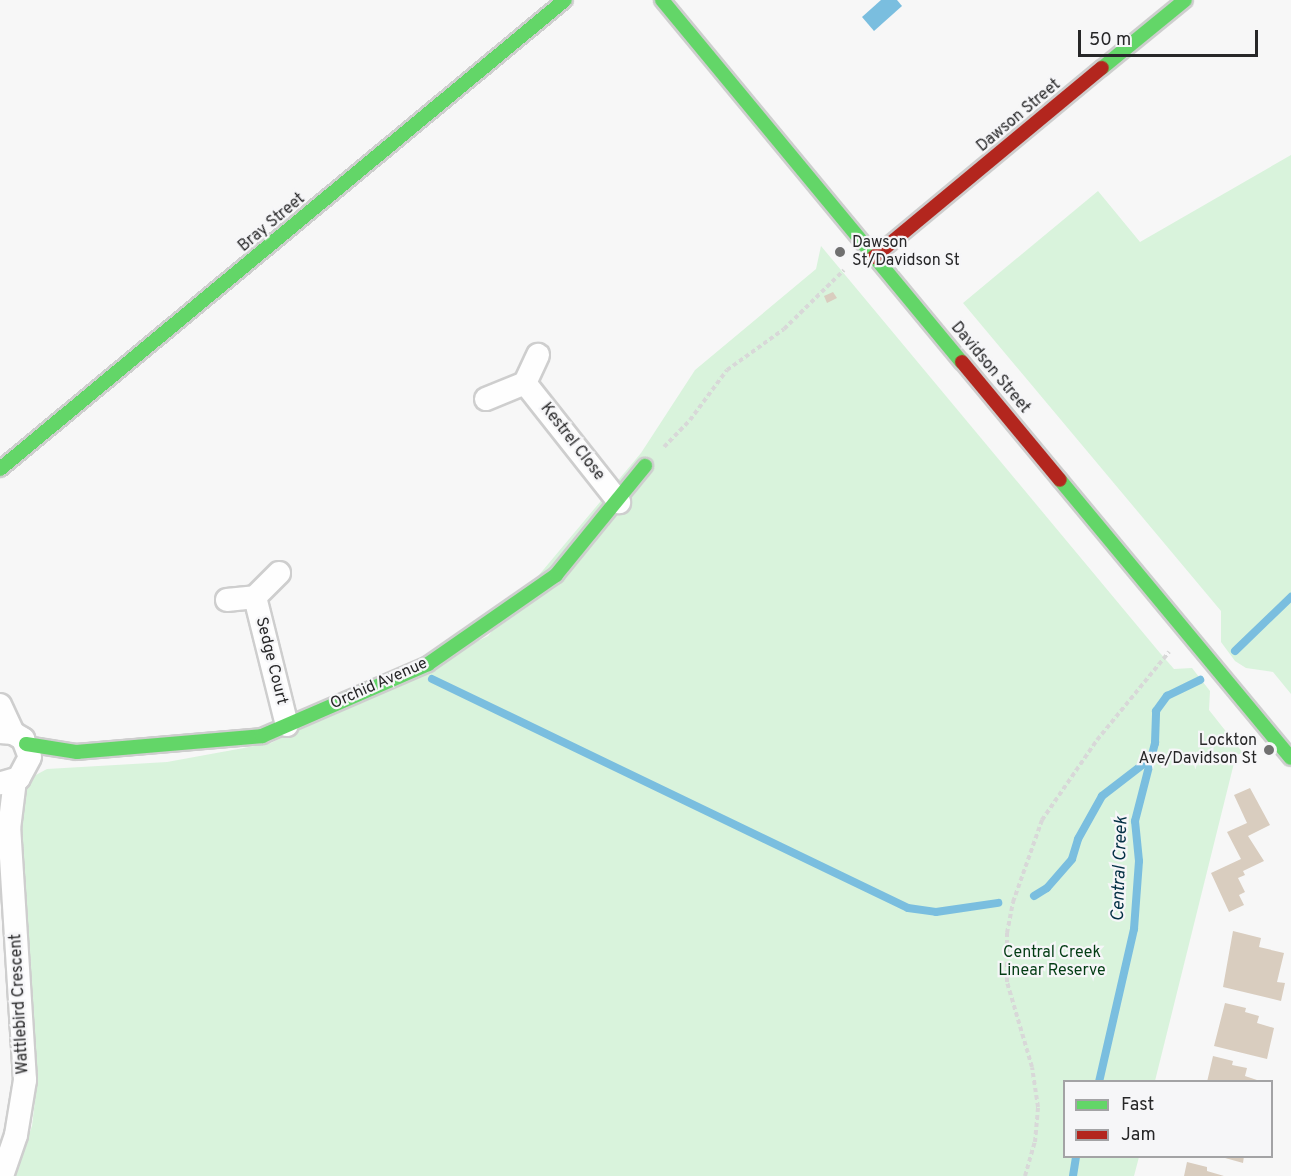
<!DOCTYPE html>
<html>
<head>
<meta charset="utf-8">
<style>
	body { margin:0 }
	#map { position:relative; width:1291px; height:1176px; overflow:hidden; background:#f7f7f7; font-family:Overpass,sans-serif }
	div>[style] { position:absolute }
	.green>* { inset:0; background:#d9f3dc }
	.water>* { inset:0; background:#7abedf }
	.stream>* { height:8px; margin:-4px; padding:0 4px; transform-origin:4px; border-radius:4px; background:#7abedf }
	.building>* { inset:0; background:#d9cdbf }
	.path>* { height:4px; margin-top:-2px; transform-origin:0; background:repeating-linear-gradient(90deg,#d8d8d8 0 4.5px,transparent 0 7.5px) }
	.roads { filter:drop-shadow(2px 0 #cecece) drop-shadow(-2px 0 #cecece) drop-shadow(0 2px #cecece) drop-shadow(0 -2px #cecece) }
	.street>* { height:22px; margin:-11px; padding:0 11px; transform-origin:11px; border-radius:11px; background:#fefefe }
	.fast>* { height:14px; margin:-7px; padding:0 7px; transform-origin:7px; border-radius:7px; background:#63d668 }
	.jam>* { height:14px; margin:-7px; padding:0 7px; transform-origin:7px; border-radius:7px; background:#b3261e }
	.dots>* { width:16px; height:16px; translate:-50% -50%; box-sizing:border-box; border:3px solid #f6f6f8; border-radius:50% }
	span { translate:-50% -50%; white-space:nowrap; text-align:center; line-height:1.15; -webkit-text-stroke:4.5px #f6f6f8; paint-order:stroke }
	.street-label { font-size:16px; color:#272728 }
	.poi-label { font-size:16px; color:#272728 }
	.left { translate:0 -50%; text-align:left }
	.right { translate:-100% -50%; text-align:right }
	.park-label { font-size:16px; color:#033c14 }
	.water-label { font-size:18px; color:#033044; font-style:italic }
	.legend { position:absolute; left:1063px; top:1080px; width:210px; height:78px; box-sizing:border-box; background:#f6f6f8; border:2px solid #a3a3a5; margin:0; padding:8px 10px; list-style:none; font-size:18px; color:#272728 }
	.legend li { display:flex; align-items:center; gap:12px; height:30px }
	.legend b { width:30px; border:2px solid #a3a3a5 }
	.scale { position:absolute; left:1078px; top:30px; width:180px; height:27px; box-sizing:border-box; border:3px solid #272728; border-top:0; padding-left:8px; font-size:18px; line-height:21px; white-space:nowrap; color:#272728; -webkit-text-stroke:4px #f6f6f8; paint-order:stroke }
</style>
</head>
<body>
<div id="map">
	<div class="green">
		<i style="clip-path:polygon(1291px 155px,1291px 694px,1273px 672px,1246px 668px,1235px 661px,1221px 642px,1221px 611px,963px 303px,1098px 191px,1140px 242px)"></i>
		<i style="clip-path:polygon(821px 246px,1160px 653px,1174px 669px,1192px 668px,1210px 691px,1209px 710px,1243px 753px,1236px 755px,1155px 1081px,1064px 1082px,1064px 1156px,1139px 1157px,1134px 1176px,14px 1176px,32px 1126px,37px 1083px,20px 799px,32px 777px,47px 769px,167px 762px,271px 743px,488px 636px,641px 453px,695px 370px,816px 269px)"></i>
	</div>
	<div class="water">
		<i style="clip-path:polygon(881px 0,897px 0,902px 6px,874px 31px,862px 17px)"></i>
	</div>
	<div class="stream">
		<i style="left:1235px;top:651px;width:78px;rotate:-44deg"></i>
		<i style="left:432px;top:679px;width:528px;rotate:25.69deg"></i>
		<i style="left:908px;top:908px;width:28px;rotate:8deg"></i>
		<i style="left:936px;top:912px;width:63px;rotate:-8.3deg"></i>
		<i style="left:1034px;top:896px;width:15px;rotate:-32deg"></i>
		<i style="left:1047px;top:888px;width:38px;rotate:-49deg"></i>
		<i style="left:1072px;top:859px;width:21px;rotate:-73deg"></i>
		<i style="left:1078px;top:839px;width:49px;rotate:-60.8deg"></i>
		<i style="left:1102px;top:796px;width:61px;rotate:-37.6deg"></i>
		<i style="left:1099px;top:1082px;width:157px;rotate:-77.1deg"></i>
		<i style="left:1134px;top:929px;width:68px;rotate:-85.8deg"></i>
		<i style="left:1139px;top:861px;width:40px;rotate:-95.7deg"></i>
		<i style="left:1135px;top:821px;width:81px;rotate:-75.6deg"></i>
		<i style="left:1155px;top:743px;width:32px;rotate:-88deg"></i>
		<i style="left:1156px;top:711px;width:19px;rotate:-54deg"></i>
		<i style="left:1167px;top:696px;width:37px;rotate:-26deg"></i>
		<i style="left:1073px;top:1176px;width:20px;rotate:-81deg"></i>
	</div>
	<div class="building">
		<i style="clip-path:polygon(833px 292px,837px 298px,827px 303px,824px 296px)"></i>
		<i style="clip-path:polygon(1250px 788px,1270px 825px,1248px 836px,1264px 861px,1243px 871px,1245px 875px,1238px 878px,1245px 892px,1239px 895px,1244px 905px,1229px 912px,1211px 873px,1241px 859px,1227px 832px,1247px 823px,1234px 795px)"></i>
		<i style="clip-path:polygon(1233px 931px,1261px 938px,1259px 947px,1284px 953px,1277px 982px,1285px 983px,1281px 1001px,1223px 987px)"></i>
		<i style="clip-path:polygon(1225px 1003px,1246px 1008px,1245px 1012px,1259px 1016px,1257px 1023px,1274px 1028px,1267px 1059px,1214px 1046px)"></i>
		<i style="clip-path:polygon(1213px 1056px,1233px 1061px,1232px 1065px,1247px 1068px,1245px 1076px,1263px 1082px,1207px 1082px)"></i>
		<i style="clip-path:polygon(1218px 1156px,1244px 1156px,1243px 1163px)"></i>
		<i style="clip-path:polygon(1187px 1162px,1207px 1167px,1207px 1171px,1224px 1176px,1184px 1176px)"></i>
	</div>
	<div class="path">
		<i style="left:664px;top:447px;width:37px;rotate:-46deg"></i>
		<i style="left:690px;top:420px;width:62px;rotate:-53.5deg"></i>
		<i style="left:727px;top:370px;width:70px;rotate:-35.7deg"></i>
		<i style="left:784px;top:329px;width:84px;rotate:-44.5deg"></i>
		<i style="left:1025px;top:1176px;width:35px;rotate:-74deg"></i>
		<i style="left:1035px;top:1142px;width:35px;rotate:-85deg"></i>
		<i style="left:1038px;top:1107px;width:40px;rotate:-98.5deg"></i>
		<i style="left:1032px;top:1067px;width:89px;rotate:-106.4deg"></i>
		<i style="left:1007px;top:982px;width:49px;rotate:-90deg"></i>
		<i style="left:1007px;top:933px;width:32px;rotate:-79deg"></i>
		<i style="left:1013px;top:902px;width:87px;rotate:-70.5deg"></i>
		<i style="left:1042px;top:820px;width:97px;rotate:-55.5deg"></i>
		<i style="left:1097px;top:740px;width:114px;rotate:-50.7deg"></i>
	</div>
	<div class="roads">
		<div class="street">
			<i style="left:525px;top:383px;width:152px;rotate:51.7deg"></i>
			<i style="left:486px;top:399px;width:42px;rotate:-22.3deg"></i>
			<i style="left:525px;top:383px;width:31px;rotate:-65deg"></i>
			<i style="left:255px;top:597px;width:132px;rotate:76deg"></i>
			<i style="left:227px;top:600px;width:28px;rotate:-6deg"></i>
			<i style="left:255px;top:597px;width:34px;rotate:-45deg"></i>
			<i style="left:0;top:705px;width:31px;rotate:65deg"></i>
			<i style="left:0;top:732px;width:13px;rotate:4deg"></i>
			<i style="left:13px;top:733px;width:12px;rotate:31deg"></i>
			<i style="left:23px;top:739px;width:19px;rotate:69deg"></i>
			<i style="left:30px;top:757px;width:24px;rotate:118deg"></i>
			<i style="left:19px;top:778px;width:19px;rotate:164deg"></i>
			<i style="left:2px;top:1176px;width:43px;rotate:-71.1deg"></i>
			<i style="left:16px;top:1135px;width:56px;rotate:-80.7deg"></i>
			<i style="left:25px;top:1080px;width:252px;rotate:-93.6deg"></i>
			<i style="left:9px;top:829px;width:49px;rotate:-83deg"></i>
		</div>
		<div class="fast">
			<i style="left:662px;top:0;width:470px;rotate:50.4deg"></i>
			<i style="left:1102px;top:68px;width:107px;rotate:-39.3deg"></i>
			<i style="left:0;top:469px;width:734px;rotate:-39.7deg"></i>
			<i style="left:1060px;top:480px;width:361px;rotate:50.3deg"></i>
			<i style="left:26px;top:744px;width:52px;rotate:8.9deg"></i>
			<i style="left:77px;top:752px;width:186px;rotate:-4.9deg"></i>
			<i style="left:262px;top:736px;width:181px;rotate:-23.4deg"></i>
			<i style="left:428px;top:664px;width:156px;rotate:-34.8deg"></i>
			<i style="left:556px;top:575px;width:141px;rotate:-50.8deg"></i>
		</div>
		<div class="jam">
			<i style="left:874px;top:257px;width:296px;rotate:-39.7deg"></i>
			<i style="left:962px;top:362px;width:153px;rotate:50.3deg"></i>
		</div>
	</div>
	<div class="dots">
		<i style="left:840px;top:252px;background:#707070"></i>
		<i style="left:1269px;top:750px;background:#707070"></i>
	</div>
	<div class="street-label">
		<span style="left:1019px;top:116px;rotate:-40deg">Dawson Street</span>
		<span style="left:272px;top:223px;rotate:-40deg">Bray Street</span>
		<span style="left:990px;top:368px;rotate:50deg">Davidson Street</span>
		<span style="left:572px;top:442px;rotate:52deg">Kestrel Close</span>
		<span style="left:271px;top:661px;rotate:76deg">Sedge Court</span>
		<span style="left:379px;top:684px;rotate:-24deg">Orchid Avenue</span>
		<span style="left:20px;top:1004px;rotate:-93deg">Wattlebird Crescent</span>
	</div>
	<div class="poi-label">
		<span class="left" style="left:852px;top:252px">Dawson<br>St/Davidson St</span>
		<span class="right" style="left:1257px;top:750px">Lockton<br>Ave/Davidson St</span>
	</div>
	<div class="park-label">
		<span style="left:1052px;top:962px">Central Creek<br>Linear Reserve</span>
	</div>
	<div class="water-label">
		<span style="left:1121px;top:869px;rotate:-88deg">Central Creek</span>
	</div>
	<ul class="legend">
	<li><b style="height:8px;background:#63d668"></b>Fast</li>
	<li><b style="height:8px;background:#b3261e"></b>Jam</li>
	</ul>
	<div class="scale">50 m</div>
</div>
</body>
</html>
